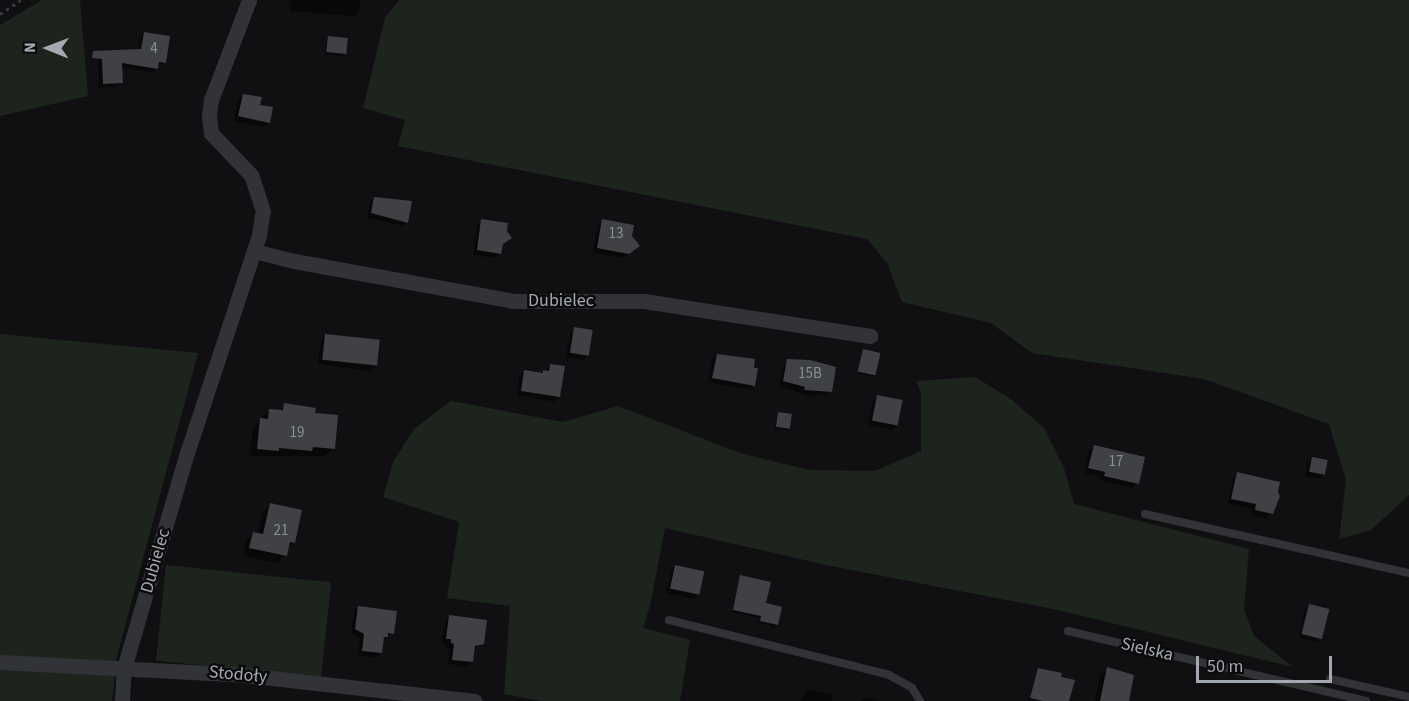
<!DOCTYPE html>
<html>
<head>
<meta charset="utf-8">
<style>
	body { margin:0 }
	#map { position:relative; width:1409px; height:701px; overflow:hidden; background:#101012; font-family:"Source Sans 3",sans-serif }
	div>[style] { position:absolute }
	.green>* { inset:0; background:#1d241e; transform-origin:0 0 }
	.shadow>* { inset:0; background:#0007 }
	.building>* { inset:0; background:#3f4144; transform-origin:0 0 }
	.path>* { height:3px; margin-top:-1.5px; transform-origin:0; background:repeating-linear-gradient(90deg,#383a3d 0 3px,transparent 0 7.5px) }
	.service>* { height:8px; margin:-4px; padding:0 4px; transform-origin:4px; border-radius:4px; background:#323336 }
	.minor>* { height:15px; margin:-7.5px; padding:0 7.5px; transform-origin:7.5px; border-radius:7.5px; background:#323336 }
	span { translate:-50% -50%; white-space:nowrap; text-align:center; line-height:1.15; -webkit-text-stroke:5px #0b0b0c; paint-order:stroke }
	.number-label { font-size:15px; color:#8a8e96 }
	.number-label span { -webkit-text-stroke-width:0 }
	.street-label { font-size:18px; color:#a3a8b1 }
	.north { position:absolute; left:18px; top:18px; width:60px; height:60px; -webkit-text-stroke:4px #0b0b0c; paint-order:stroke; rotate:271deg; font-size:16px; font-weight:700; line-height:24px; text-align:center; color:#a3a8b1 }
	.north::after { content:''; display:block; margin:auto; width:21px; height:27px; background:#a3a8b1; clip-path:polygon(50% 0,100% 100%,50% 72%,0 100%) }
	.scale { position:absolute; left:1196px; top:656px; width:136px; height:27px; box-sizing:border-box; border:3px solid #a3a8b1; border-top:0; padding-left:8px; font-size:18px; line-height:21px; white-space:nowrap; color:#a3a8b1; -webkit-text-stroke:4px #0b0b0c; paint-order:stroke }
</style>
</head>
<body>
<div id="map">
	<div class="green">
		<i style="clip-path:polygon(42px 0,80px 0,88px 96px,0 116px,0 25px)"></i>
		<i style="clip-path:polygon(399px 0,1409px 0,1409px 495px,1371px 530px,1339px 539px,1346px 480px,1329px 424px,1204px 379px,1032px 353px,991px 323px,902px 302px,887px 263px,867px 239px,398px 146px,405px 120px,363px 108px,385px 18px)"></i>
		<i style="clip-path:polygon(0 334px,198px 353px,117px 656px,112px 701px,0 701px)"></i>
		<i style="clip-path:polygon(975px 377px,1011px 399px,1044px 428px,1064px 468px,1074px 504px,1249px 549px,1244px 609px,1254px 636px,1293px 667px,1058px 610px,826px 565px,665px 528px,650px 606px,643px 628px,690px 640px,680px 701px,541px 701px,504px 694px,510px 606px,447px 598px,459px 522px,383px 497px,394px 460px,415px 428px,451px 401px,563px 422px,618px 406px,740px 453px,809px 470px,875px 471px,921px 451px,921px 393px,916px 381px)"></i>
		<i style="left:166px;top:565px;width:166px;height:96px;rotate:6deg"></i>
	</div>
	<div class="shadow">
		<i style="clip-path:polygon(291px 0,360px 0,359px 11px,354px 16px,290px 11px)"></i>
		<i style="clip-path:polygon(144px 33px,164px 62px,152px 72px,121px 67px,121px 82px,117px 87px,99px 88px,98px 57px,138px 51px,140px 38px)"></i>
		<i style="clip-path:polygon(329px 37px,344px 54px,342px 56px,325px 54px)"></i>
		<i style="clip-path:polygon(243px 95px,259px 106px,269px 122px,264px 127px,234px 121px,238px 100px)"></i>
		<i style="clip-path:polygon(374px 199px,407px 222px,403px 226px,367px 218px,370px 203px)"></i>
		<i style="clip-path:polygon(481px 220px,501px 245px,500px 253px,495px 258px,473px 255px,477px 225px)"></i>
		<i style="clip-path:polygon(602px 221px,630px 236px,633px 251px,623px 258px,593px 253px,597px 226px)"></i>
		<i style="clip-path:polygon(575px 328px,588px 355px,583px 360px,566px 357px,570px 333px)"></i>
		<i style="clip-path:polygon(326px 335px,375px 366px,370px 371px,318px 364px,321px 340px)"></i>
		<i style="clip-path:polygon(864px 351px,876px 375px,874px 377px,858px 374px)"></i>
		<i style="clip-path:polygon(717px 355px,752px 369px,754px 385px,749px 390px,708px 382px,712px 360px)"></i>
		<i style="clip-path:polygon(788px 361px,830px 391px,826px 396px,816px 394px,814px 397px,779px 386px,783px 366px)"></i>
		<i style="clip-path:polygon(550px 365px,559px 397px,554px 402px,517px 395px,519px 377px,524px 372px,541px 374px)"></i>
		<i style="clip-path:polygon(878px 396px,897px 425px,892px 430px,868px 425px,873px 401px)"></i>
		<i style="clip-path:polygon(284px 405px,314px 415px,334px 448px,326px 456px,250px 456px,253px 427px,270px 410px,279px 411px)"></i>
		<i style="clip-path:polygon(779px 414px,789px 428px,787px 430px,774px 428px)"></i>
		<i style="clip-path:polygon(1094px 447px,1137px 483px,1132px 488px,1100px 480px,1101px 477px,1084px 473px,1089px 451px)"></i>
		<i style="clip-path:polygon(1312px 458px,1324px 474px,1319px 479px,1305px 476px,1307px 463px)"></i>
		<i style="clip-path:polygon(1238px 474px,1271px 513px,1266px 518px,1251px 515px,1252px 509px,1228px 503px,1233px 478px)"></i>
		<i style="clip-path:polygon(270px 505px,294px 542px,278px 563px,243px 556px,246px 541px,253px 533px,258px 535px,263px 512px)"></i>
		<i style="clip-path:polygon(675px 566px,698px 594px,693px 599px,666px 593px,671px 571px)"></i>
		<i style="clip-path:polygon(741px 577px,764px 605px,777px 624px,775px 627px,759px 623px,760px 618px,732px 612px)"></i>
		<i style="clip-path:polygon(1309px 606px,1321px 637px,1316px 642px,1299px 638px,1305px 611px)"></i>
		<i style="clip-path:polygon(359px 607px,392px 633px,382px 641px,381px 653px,376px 658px,358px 655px,360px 639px,351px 634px,354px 612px)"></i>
		<i style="clip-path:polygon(449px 617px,483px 643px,473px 649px,472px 662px,467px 667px,448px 664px,450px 648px,446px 648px,447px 644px,442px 643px,445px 622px)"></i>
		<i style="clip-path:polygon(1038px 669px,1068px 701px,1029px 700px)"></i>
		<i style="clip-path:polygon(1108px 669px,1127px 701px,1095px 701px,1100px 676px)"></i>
		<i style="clip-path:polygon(807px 689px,833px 695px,832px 701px,800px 701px)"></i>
		<i style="clip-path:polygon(864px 697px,881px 701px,861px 701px)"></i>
	</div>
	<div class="building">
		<i style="clip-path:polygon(144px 32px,170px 36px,166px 63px,159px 62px,158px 69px,122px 63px,123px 83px,103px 84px,102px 59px,92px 58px,93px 51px,141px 49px)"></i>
		<i style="left:328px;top:36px;width:20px;height:16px;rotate:6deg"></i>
		<i style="clip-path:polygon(243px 94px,262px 97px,260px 105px,273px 107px,270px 123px,238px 116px)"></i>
		<i style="clip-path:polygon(374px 197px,412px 201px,408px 223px,371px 213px)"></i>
		<i style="clip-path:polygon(481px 219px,508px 223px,507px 231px,512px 238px,503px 244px,501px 254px,477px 250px)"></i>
		<i style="clip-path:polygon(602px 219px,634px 225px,632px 236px,640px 246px,629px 254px,597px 248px)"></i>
		<i style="left:574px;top:327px;width:19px;height:26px;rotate:9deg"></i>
		<i style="left:325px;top:334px;width:55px;height:26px;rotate:6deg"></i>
		<i style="left:863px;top:349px;width:18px;height:23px;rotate:13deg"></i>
		<i style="clip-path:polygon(717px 354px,755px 359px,754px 368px,758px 368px,755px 386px,712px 378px)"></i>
		<i style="clip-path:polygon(787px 359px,810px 360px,836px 367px,832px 392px,804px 390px,805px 387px,783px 381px)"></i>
		<i style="clip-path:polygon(550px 364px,565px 366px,560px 397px,521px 391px,524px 370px,543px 373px,543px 370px,549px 371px)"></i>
		<i style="left:877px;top:395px;width:26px;height:26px;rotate:11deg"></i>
		<i style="clip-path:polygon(284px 403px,316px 408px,315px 413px,338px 415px,335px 449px,313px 447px,312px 451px,279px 448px,279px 451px,257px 449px,260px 418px,268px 419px,269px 409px,283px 410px)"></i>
		<i style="left:778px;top:412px;width:14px;height:15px;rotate:8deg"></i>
		<i style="clip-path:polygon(1094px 445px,1145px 457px,1139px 484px,1104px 476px,1105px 472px,1088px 468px)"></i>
		<i style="left:1312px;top:457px;width:16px;height:15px;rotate:11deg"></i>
		<i style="clip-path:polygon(1237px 472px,1280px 482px,1278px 492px,1280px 496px,1273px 514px,1255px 510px,1256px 504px,1231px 499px)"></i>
		<i style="clip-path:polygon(270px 503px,302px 510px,295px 543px,290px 542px,287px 556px,249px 548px,253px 532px,263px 534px)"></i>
		<i style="left:675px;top:565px;width:30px;height:24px;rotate:12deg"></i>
		<i style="clip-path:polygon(740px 575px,771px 582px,766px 603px,782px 607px,778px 625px,760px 621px,761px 616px,733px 610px)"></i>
		<i style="left:1309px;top:604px;width:21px;height:31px;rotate:14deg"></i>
		<i style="clip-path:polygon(358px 606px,397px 611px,394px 634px,388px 633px,388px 637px,384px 637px,382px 653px,362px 651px,364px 634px,355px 629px)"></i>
		<i style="clip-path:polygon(449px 615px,487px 620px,484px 644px,475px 646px,473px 662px,452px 660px,454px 644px,451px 643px,451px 639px,446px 639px)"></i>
		<i style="clip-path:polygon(1107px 667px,1134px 675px,1129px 701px,1100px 701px)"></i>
		<i style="clip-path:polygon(1038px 668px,1062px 673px,1061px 677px,1075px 680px,1069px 701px,1043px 701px,1030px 698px)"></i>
	</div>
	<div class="path">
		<i style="left:0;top:14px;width:25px;rotate:-34deg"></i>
	</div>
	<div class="service">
		<i style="left:1145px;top:514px;width:271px;rotate:12.6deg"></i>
		<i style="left:669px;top:620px;width:227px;rotate:14deg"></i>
		<i style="left:889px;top:675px;width:26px;rotate:29deg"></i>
		<i style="left:912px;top:688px;width:15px;rotate:58deg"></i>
		<i style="left:1068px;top:631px;width:306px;rotate:13.2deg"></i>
		<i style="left:1330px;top:679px;width:81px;rotate:12.8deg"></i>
	</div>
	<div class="minor">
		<i style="left:254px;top:251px;width:41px;rotate:14deg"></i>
		<i style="left:294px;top:261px;width:224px;rotate:10.3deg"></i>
		<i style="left:514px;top:301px;width:130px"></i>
		<i style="left:644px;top:301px;width:229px;rotate:8.8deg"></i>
		<i style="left:0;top:662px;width:244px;rotate:3deg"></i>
		<i style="left:244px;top:675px;width:232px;rotate:6.4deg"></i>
		<i style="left:122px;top:701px;width:33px;rotate:-87deg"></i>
		<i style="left:124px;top:668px;width:224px;rotate:-73.7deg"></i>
		<i style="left:187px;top:453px;width:230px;rotate:-71.7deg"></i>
		<i style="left:259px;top:235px;width:24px;rotate:-81deg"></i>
		<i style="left:263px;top:211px;width:38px;rotate:-108deg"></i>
		<i style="left:251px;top:175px;width:58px;rotate:-133.6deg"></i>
		<i style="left:211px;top:133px;width:17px;rotate:-97deg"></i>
		<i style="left:209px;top:116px;width:16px;rotate:-83deg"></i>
		<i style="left:211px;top:100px;width:107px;rotate:-69.2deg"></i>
	</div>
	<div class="number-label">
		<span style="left:154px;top:49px">4</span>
		<span style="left:616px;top:234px">13</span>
		<span style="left:810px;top:374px">15B</span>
		<span style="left:297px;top:433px">19</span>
		<span style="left:1116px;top:462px">17</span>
		<span style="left:281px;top:531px">21</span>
	</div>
	<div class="street-label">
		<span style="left:561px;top:301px">Dubielec</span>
		<span style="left:156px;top:561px;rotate:-74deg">Dubielec</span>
		<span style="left:1147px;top:650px;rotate:13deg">Sielska</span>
		<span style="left:238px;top:675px;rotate:5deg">Stodoły</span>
	</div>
	<div class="north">N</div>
	<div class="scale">50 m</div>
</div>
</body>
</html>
